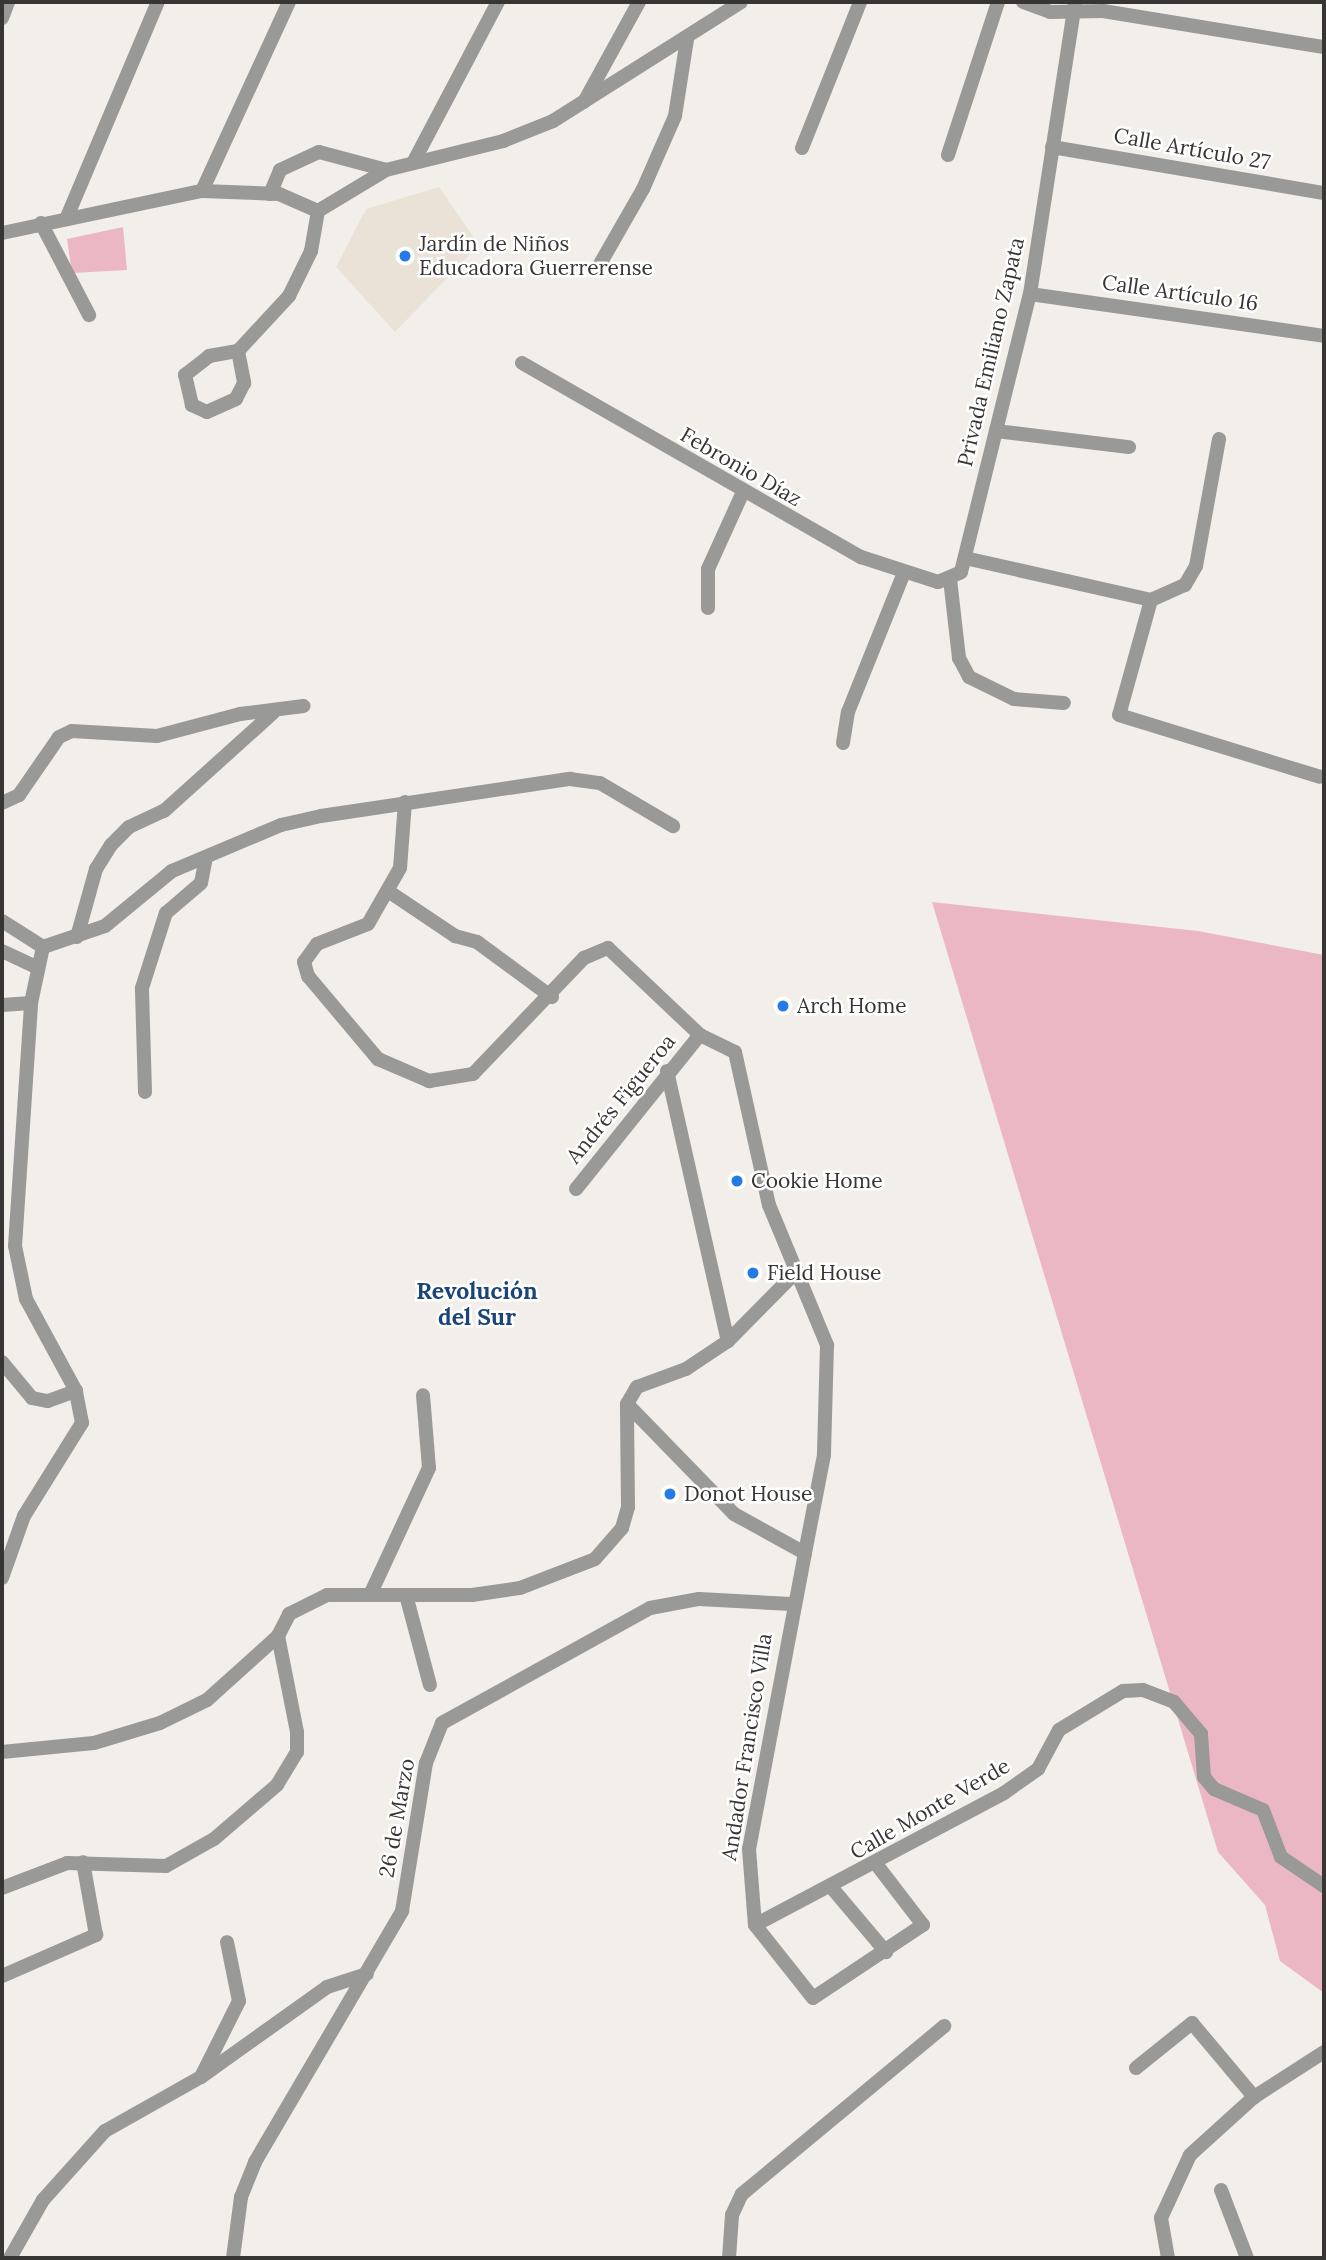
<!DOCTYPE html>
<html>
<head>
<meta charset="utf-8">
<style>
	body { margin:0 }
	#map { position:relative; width:1326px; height:2260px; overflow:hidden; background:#f2eee9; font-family:Lora,serif }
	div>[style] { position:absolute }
	.built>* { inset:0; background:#ebe2d7 }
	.green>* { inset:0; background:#ebb7c5 }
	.street>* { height:14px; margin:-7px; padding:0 7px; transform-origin:7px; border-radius:7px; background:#999997 }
	.dots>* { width:19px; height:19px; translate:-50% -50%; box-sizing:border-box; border:4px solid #fff; border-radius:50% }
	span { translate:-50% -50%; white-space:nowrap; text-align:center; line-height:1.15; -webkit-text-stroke:5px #fff; paint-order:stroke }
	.street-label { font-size:21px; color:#383635 }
	.poi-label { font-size:21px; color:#383635 }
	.left { translate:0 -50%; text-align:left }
	.neighbourhood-label { font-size:23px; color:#1b4478; font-weight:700 }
	.frame { position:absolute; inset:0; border:4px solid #383635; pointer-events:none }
</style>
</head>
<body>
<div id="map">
	<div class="built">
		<i style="clip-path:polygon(439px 187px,479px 245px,395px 332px,336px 267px,366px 209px)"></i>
	</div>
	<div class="green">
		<i style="clip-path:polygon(123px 227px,127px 270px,72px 273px,67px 239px)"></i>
		<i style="clip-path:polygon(932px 902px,1198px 931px,1324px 955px,1324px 1993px,1280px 1961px,1265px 1905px,1218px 1852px)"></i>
	</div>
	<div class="street">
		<i style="left:1023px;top:2px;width:29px;rotate:20deg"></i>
		<i style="left:1050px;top:12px;width:53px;rotate:-1.1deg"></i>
		<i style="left:1103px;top:11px;width:224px;rotate:9.3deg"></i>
		<i style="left:2px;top:18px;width:17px;rotate:-69deg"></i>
		<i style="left:584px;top:102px;width:114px;rotate:-61.2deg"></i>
		<i style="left:1052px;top:147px;width:276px;rotate:9.6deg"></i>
		<i style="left:802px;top:148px;width:157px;rotate:-68.3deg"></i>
		<i style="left:948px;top:155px;width:161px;rotate:-71.9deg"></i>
		<i style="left:413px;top:163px;width:182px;rotate:-62.2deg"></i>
		<i style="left:202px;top:191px;width:208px;rotate:-65.3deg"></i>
		<i style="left:270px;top:194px;width:26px;rotate:-67deg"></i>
		<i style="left:280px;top:170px;width:43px;rotate:-24.8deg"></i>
		<i style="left:319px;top:152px;width:69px;rotate:15deg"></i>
		<i style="left:67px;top:217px;width:233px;rotate:-67.1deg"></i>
		<i style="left:41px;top:223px;width:104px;rotate:62.4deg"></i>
		<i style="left:2px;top:233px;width:204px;rotate:-11.9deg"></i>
		<i style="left:202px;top:191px;width:77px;rotate:2.2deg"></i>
		<i style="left:279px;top:194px;width:43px;rotate:23.6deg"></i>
		<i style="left:318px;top:211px;width:79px;rotate:-31.1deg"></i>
		<i style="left:386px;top:170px;width:121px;rotate:-13.9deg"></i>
		<i style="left:503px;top:141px;width:54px;rotate:-21.8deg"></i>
		<i style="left:553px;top:121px;width:222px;rotate:-32.3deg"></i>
		<i style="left:600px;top:264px;width:86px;rotate:-60.2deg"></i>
		<i style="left:643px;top:189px;width:80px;rotate:-66.3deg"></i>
		<i style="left:675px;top:116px;width:78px;rotate:-81.1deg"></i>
		<i style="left:1030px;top:294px;width:297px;rotate:8.1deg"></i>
		<i style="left:238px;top:351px;width:33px;rotate:79deg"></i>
		<i style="left:244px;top:383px;width:18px;rotate:117deg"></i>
		<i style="left:236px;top:399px;width:32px;rotate:156deg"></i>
		<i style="left:207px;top:412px;width:17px;rotate:-155deg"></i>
		<i style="left:192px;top:405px;width:31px;rotate:-103deg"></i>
		<i style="left:185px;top:375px;width:31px;rotate:-38deg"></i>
		<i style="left:209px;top:356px;width:29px;rotate:-10deg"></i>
		<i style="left:238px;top:351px;width:75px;rotate:-47.2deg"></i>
		<i style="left:289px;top:296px;width:50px;rotate:-63.9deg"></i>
		<i style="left:311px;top:251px;width:41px;rotate:-80.1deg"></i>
		<i style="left:522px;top:363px;width:391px;rotate:29.8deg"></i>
		<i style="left:861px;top:557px;width:81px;rotate:18deg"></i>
		<i style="left:938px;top:582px;width:25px;rotate:-23deg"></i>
		<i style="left:961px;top:572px;width:286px;rotate:-76.1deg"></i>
		<i style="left:1030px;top:294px;width:295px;rotate:-81.2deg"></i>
		<i style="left:996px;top:431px;width:134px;rotate:6.9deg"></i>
		<i style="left:965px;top:558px;width:191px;rotate:12.7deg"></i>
		<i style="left:1151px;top:600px;width:37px;rotate:-24deg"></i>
		<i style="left:1185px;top:585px;width:22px;rotate:-60deg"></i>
		<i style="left:1196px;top:566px;width:129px;rotate:-79.7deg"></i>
		<i style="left:950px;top:579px;width:80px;rotate:83.5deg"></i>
		<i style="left:959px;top:658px;width:21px;rotate:62deg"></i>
		<i style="left:969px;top:677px;width:50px;rotate:26.1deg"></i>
		<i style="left:1014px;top:699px;width:50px;rotate:4.6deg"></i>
		<i style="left:1151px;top:600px;width:119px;rotate:105.5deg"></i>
		<i style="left:1119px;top:715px;width:210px;rotate:17.1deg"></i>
		<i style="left:708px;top:608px;width:39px;rotate:-90deg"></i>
		<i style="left:708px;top:569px;width:82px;rotate:-65.6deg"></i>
		<i style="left:843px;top:743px;width:31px;rotate:-81deg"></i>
		<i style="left:848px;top:712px;width:148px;rotate:-68.1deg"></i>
		<i style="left:405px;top:802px;width:66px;rotate:94.3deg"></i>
		<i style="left:400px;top:868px;width:64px;rotate:119.7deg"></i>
		<i style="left:368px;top:924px;width:55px;rotate:158.6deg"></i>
		<i style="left:317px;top:944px;width:22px;rotate:126deg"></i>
		<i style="left:304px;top:962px;width:15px;rotate:74deg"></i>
		<i style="left:308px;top:976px;width:109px;rotate:49.9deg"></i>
		<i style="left:378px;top:1059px;width:56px;rotate:23.3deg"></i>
		<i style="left:429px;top:1081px;width:45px;rotate:-9deg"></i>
		<i style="left:473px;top:1074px;width:161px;rotate:-46.3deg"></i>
		<i style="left:584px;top:958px;width:26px;rotate:-23deg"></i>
		<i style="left:608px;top:948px;width:127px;rotate:43.4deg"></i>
		<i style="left:700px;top:1035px;width:39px;rotate:26deg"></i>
		<i style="left:735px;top:1052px;width:157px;rotate:77.5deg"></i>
		<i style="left:769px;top:1205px;width:152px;rotate:67.5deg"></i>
		<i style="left:827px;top:1345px;width:110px;rotate:91.6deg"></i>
		<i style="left:824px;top:1455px;width:100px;rotate:101deg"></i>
		<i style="left:2px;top:803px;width:19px;rotate:-25deg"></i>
		<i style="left:19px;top:795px;width:70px;rotate:-55.4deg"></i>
		<i style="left:59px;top:737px;width:14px;rotate:-25deg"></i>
		<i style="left:72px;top:731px;width:85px;rotate:3.4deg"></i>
		<i style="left:157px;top:736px;width:86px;rotate:-14.8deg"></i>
		<i style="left:240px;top:714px;width:64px;rotate:-7.2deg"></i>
		<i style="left:388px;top:891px;width:81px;rotate:33.9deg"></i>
		<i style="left:455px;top:936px;width:23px;rotate:15deg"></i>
		<i style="left:477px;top:942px;width:93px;rotate:36.3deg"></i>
		<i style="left:2px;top:921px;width:49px;rotate:32.4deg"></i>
		<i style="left:77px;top:937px;width:71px;rotate:-74.4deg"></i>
		<i style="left:96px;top:869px;width:28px;rotate:-58deg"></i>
		<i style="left:111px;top:845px;width:25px;rotate:-45deg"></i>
		<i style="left:129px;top:827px;width:38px;rotate:-25deg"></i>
		<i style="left:164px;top:811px;width:147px;rotate:-42deg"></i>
		<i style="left:43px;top:947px;width:65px;rotate:-18.7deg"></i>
		<i style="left:105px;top:926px;width:87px;rotate:-39.4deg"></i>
		<i style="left:172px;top:871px;width:118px;rotate:-22.9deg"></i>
		<i style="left:281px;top:825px;width:41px;rotate:-12.7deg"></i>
		<i style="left:321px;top:816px;width:252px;rotate:-8.5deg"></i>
		<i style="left:570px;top:779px;width:30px;rotate:8deg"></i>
		<i style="left:600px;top:783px;width:85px;rotate:30.5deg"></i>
		<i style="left:2px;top:951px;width:38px;rotate:25deg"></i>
		<i style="left:2px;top:1005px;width:29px;rotate:-4deg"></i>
		<i style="left:667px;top:1071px;width:277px;rotate:77.3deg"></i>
		<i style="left:145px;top:1092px;width:104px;rotate:-91.7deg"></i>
		<i style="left:142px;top:988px;width:79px;rotate:-72.3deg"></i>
		<i style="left:166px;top:913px;width:46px;rotate:-40.6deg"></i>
		<i style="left:201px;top:883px;width:25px;rotate:-79deg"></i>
		<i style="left:576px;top:1189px;width:198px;rotate:-51.2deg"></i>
		<i style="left:2px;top:1362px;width:47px;rotate:50.2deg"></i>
		<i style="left:32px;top:1398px;width:16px;rotate:11deg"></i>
		<i style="left:48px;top:1401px;width:30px;rotate:-20deg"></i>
		<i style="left:627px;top:1404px;width:153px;rotate:45.8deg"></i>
		<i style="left:734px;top:1514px;width:81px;rotate:28.8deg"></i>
		<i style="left:805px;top:1553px;width:301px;rotate:100.7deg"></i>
		<i style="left:749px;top:1849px;width:76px;rotate:85.5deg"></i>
		<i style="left:755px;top:1925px;width:282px;rotate:-27.9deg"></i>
		<i style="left:1004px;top:1793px;width:42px;rotate:-35.2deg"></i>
		<i style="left:1038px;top:1769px;width:44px;rotate:-61.7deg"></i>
		<i style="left:1059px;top:1730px;width:75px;rotate:-31.4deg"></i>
		<i style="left:1123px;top:1691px;width:20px;rotate:-3deg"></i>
		<i style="left:1143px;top:1690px;width:33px;rotate:21deg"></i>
		<i style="left:1174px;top:1702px;width:42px;rotate:49.8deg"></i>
		<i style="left:1201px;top:1734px;width:43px;rotate:86deg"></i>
		<i style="left:1204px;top:1777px;width:16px;rotate:50deg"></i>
		<i style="left:1214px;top:1789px;width:53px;rotate:23.2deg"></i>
		<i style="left:1263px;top:1810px;width:50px;rotate:69deg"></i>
		<i style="left:1281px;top:1857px;width:52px;rotate:34deg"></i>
		<i style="left:2px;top:1578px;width:66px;rotate:-70.5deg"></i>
		<i style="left:24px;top:1516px;width:110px;rotate:-58.1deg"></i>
		<i style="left:82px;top:1423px;width:33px;rotate:-101deg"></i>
		<i style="left:76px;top:1391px;width:105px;rotate:-118.5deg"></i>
		<i style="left:26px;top:1299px;width:54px;rotate:-101.7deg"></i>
		<i style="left:15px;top:1246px;width:244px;rotate:-86.2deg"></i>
		<i style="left:31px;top:1003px;width:57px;rotate:-77.9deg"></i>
		<i style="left:370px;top:1595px;width:140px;rotate:-65.1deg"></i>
		<i style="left:429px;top:1468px;width:73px;rotate:-94.7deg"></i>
		<i style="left:406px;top:1595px;width:93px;rotate:75.1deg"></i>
		<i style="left:2px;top:1752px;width:92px;rotate:-5.6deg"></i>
		<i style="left:94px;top:1743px;width:69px;rotate:-16.9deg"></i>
		<i style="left:160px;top:1723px;width:52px;rotate:-26.1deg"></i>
		<i style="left:207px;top:1700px;width:96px;rotate:-42deg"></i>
		<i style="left:278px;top:1636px;width:25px;rotate:-63deg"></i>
		<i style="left:289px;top:1614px;width:42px;rotate:-26.6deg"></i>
		<i style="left:327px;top:1595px;width:145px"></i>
		<i style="left:472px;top:1595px;width:49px;rotate:-8.3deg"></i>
		<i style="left:520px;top:1588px;width:80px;rotate:-21.1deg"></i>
		<i style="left:595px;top:1559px;width:41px;rotate:-48.9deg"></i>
		<i style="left:622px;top:1528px;width:22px;rotate:-74deg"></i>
		<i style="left:628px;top:1507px;width:103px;rotate:-90.6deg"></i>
		<i style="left:627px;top:1404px;width:20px;rotate:-60deg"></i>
		<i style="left:637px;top:1387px;width:52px;rotate:-20.2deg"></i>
		<i style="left:686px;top:1369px;width:50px;rotate:-33.7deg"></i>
		<i style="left:728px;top:1341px;width:93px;rotate:-45.4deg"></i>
		<i style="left:2px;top:1888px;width:70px;rotate:-21deg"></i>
		<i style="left:67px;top:1863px;width:99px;rotate:1.7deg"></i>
		<i style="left:166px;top:1866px;width:55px;rotate:-29.4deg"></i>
		<i style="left:214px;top:1839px;width:83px;rotate:-40.6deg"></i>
		<i style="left:277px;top:1785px;width:39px;rotate:-59deg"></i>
		<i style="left:297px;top:1752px;width:20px;rotate:-90deg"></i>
		<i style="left:297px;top:1732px;width:98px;rotate:-101.2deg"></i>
		<i style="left:832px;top:1888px;width:84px;rotate:49.8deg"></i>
		<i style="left:755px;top:1925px;width:93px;rotate:51.5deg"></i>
		<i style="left:813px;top:1998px;width:132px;rotate:-33.6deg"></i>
		<i style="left:923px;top:1925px;width:76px;rotate:-127.5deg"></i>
		<i style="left:2px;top:1976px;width:103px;rotate:-23.6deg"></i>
		<i style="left:96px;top:1935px;width:74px;rotate:-100.1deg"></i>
		<i style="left:1136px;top:2068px;width:72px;rotate:-38.8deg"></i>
		<i style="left:1192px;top:2023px;width:97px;rotate:50deg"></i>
		<i style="left:201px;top:2077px;width:85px;rotate:-63.4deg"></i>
		<i style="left:239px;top:2001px;width:60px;rotate:-101.5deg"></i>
		<i style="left:1221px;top:2190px;width:73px;rotate:69.1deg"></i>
		<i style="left:10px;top:2258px;width:67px;rotate:-60.4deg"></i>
		<i style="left:43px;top:2200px;width:93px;rotate:-48.1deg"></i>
		<i style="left:105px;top:2131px;width:110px;rotate:-29.4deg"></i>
		<i style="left:201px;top:2077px;width:155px;rotate:-35.5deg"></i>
		<i style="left:327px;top:1987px;width:42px;rotate:-18deg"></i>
		<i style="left:233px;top:2258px;width:62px;rotate:-82.5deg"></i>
		<i style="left:241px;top:2197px;width:38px;rotate:-68deg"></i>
		<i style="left:255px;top:2162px;width:291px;rotate:-59.6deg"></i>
		<i style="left:402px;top:1911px;width:150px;rotate:-80.8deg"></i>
		<i style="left:426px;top:1763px;width:43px;rotate:-68.2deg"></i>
		<i style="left:442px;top:1723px;width:238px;rotate:-28.9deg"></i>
		<i style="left:650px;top:1608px;width:50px;rotate:-10.4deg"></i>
		<i style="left:699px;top:1599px;width:92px;rotate:3.1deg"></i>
		<i style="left:729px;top:2258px;width:43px;rotate:-86deg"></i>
		<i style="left:732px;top:2215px;width:23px;rotate:-65deg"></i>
		<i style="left:742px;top:2194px;width:263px;rotate:-39.7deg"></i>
		<i style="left:1168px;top:2258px;width:41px;rotate:-99.9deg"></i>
		<i style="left:1161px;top:2218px;width:69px;rotate:-65.3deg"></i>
		<i style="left:1190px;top:2155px;width:86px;rotate:-42.2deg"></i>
		<i style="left:1254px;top:2097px;width:83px;rotate:-32.7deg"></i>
	</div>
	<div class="dots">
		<i style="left:405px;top:256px;background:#247be6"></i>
		<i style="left:783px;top:1006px;background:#247be6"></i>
		<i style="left:737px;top:1181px;background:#247be6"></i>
		<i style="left:753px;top:1273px;background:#247be6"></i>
		<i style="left:670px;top:1494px;background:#247be6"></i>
	</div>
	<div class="street-label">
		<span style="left:1192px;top:149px;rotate:10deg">Calle Artículo 27</span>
		<span style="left:1180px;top:293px;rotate:8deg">Calle Artículo 16</span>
		<span style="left:991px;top:352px;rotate:-77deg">Privada Emiliano Zapata</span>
		<span style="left:741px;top:467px;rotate:30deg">Febronio Díaz</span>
		<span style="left:621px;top:1099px;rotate:-51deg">Andrés Figueroa</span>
		<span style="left:747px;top:1747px;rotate:-81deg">Andador Francisco Villa</span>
		<span style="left:930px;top:1809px;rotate:-30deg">Calle Monte Verde</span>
		<span style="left:397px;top:1818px;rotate:-80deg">26 de Marzo</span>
	</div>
	<div class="poi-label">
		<span class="left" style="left:419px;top:256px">Jardín de Niños<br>Educadora Guerrerense</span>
		<span class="left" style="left:797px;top:1006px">Arch Home</span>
		<span class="left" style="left:751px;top:1181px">Cookie Home</span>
		<span class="left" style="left:767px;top:1273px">Field House</span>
		<span class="left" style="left:684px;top:1494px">Donot House</span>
	</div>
	<div class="neighbourhood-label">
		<span style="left:477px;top:1304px">Revolución<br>del Sur</span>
	</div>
	<div class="frame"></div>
</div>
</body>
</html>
